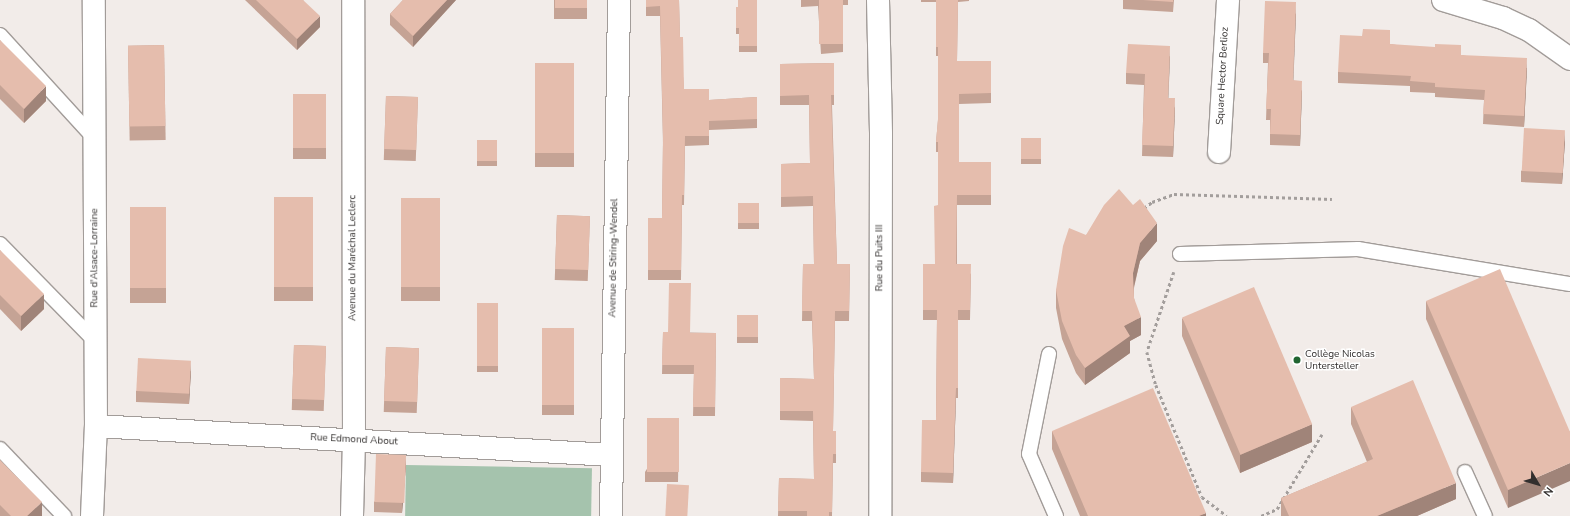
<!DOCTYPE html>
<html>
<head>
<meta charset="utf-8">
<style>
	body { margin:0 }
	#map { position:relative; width:1570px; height:516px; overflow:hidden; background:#f2ece9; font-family:"Nunito Sans",sans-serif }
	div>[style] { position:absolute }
	.green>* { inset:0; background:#a5c3ad; transform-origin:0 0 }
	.path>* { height:2.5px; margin-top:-1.25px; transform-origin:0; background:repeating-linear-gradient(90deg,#a39e9c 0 3px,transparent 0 6px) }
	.roads { filter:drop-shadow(1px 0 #a29c99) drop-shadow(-1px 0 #a29c99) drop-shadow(0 1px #a29c99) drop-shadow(0 -1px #a29c99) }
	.service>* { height:14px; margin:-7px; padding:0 7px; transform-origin:7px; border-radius:7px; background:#fff }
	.minor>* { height:22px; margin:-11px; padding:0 11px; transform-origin:11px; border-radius:11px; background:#fff }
	.wall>* { inset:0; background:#c5a395; transform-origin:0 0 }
	.shaded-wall>* { inset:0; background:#a08479 }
	.building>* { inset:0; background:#e5bdad; transform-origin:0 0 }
	.dots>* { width:11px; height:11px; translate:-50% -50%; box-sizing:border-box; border:2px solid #fff; border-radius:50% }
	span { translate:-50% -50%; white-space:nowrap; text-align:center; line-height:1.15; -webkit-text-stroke:3px #fff; paint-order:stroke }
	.street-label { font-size:10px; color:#322f2e }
	.poi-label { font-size:10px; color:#322f2e }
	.left { translate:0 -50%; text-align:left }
	.north { position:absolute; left:1518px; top:464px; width:40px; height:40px; -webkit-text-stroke:3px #fff; paint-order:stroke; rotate:128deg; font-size:11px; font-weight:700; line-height:16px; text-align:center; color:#322f2e }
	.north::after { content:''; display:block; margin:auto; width:14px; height:18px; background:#322f2e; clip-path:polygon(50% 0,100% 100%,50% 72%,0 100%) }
</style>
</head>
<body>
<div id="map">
	<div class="green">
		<i style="left:406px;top:465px;width:186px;height:51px;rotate:1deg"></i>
	</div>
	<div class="path">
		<i style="left:1144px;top:208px;width:10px;rotate:-37deg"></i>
		<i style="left:1152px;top:202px;width:23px;rotate:-20deg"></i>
		<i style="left:1174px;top:194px;width:158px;rotate:1.8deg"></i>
		<i style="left:1174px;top:272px;width:84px;rotate:108.6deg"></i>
		<i style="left:1147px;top:352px;width:34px;rotate:75deg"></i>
		<i style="left:1156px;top:385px;width:121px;rotate:67.7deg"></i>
		<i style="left:1202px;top:497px;width:31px;rotate:37deg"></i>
		<i style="left:1261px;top:516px;width:17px;rotate:-24deg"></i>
		<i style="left:1277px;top:509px;width:87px;rotate:-59deg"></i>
	</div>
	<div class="roads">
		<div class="service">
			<i style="left:0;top:35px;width:141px;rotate:47.6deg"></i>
			<i style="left:0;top:244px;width:137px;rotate:45.6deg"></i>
			<i style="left:1180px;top:254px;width:178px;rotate:-1.6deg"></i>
			<i style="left:1358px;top:249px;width:215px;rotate:9.4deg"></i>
			<i style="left:1049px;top:354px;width:102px;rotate:101.3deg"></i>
			<i style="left:1029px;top:454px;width:68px;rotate:66.5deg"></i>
			<i style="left:0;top:449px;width:93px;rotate:46.3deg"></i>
			<i style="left:1465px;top:472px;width:48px;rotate:65.6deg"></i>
		</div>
		<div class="minor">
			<i style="left:878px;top:0;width:134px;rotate:88.7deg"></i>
			<i style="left:881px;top:134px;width:382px;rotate:90.1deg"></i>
			<i style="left:1443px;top:0;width:63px;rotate:16.7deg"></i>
			<i style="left:1503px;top:18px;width:29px;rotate:25deg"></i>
			<i style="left:1529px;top:30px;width:50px;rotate:35.3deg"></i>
			<i style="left:1219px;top:152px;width:152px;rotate:-86.6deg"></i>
			<i style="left:96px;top:426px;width:516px;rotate:3.22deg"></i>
			<i style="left:92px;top:516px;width:90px;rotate:-87.5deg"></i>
			<i style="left:96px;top:426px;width:426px;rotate:-90.3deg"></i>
			<i style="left:352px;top:516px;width:77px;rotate:-88.5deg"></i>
			<i style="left:354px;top:439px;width:439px;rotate:-90.1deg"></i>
			<i style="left:611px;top:516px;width:516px;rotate:-89.11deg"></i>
		</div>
	</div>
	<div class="wall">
		<i style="clip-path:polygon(245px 0,303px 0,320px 27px,297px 50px)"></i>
		<i style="clip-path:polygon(403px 0,456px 0,413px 47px,390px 25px,390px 14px)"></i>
		<i style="left:554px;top:0;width:33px;height:19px"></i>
		<i style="clip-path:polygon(646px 0,679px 0,680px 37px,684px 89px,709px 100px,757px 97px,757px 128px,709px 130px,709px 145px,685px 146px,684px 205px,682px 205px,681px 280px,648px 280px,648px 218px,662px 218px,663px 143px,660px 16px,646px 16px)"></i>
		<i style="clip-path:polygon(757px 0,757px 52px,739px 52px,739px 34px,736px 34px,736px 7px,738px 7px)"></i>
		<i style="clip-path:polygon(801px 0,848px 0,848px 5px,843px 5px,843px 52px,821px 54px,818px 6px,801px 7px)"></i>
		<i style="clip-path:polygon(921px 0,969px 0,969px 1px,958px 2px,957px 61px,991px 61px,991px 103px,959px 104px,959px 162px,991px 162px,991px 205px,957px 205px,957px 264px,971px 274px,970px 320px,958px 320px,958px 398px,956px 398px,953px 483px,921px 482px,921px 472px,936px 420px,937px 320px,923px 320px,923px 264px,935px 264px,938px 205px,938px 152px,936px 152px,936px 142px,938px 120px,938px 56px,936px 56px,936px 2px,921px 2px)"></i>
		<i style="clip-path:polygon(1123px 0,1174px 0,1173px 12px,1123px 9px)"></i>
		<i style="clip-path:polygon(1296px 13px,1293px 80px,1302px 91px,1300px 146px,1270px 145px,1270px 120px,1266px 120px,1268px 63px,1263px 63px,1263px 53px)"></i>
		<i style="clip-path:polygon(0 40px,46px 101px,24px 123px,0 99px)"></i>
		<i style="clip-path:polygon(1390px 44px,1461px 55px,1527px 68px,1524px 127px,1483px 124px,1484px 100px,1435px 97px,1435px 93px,1410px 92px,1410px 86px,1338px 83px,1338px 72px)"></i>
		<i style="left:164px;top:45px;width:95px;height:36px;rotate:89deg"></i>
		<i style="clip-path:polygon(1170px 56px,1168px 98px,1175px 108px,1173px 157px,1142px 156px,1144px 85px,1126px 84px,1126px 73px)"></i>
		<i style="left:574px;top:63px;width:104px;height:39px;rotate:90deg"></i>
		<i style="clip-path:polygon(834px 63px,834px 105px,832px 105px,837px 264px,850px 264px,849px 321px,835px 321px,833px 431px,836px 431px,836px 463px,833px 463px,832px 516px,778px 516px,779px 478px,814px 479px,813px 421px,780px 420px,780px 378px,814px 379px,812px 321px,802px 321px,803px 264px,814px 264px,813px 206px,781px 207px,781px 164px,810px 163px,809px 105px,780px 105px,780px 64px)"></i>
		<i style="left:293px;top:94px;width:33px;height:65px"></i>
		<i style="left:386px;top:96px;width:32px;height:64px;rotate:2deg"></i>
		<i style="left:1021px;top:138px;width:20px;height:26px"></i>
		<i style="left:477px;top:140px;width:20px;height:26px"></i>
		<i style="clip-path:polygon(1565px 141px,1562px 184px,1521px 182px,1521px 171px)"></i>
		<i style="left:313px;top:197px;width:104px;height:39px;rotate:90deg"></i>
		<i style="left:401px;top:198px;width:39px;height:103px"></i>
		<i style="left:738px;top:203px;width:21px;height:26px"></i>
		<i style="clip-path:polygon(1133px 205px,1157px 241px,1140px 261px,1134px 288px,1134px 298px,1141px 335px,1130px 341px,1130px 353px,1085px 385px,1076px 373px,1062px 339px,1056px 308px,1056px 290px,1086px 235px)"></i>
		<i style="left:130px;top:207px;width:36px;height:96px"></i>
		<i style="left:557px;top:215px;width:33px;height:65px;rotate:2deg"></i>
		<i style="clip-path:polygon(0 250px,44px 309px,21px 331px,0 309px)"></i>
		<i style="clip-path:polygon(1426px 301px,1570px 432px,1508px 508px,1426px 319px)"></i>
		<i style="left:477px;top:303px;width:21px;height:69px"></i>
		<i style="left:737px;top:315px;width:21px;height:28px"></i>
		<i style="clip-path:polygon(1182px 318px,1312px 442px,1240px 473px,1182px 336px)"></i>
		<i style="left:542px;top:328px;width:32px;height:87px"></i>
		<i style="clip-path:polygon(663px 332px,716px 333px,715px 416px,693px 416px,694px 374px,662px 374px)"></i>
		<i style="left:294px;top:345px;width:32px;height:65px;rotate:2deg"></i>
		<i style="left:386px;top:347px;width:33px;height:65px;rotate:2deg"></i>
		<i style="clip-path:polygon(191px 371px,189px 404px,136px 402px,136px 391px)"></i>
		<i style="clip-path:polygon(1351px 407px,1456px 499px,1417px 516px,1281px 516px,1281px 498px,1367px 462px,1351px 424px)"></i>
		<i style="clip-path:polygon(679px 418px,678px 482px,645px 482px,645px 472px)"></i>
		<i style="clip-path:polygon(1052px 431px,1206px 516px,1080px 516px,1052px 449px)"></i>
		<i style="clip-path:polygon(0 460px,42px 516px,0 516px)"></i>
		<i style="clip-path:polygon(406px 465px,402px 513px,374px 512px,374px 502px)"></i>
	</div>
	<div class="shaded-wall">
		<i style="clip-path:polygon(447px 0,456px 0,413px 47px,413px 36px)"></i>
		<i style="clip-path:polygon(1296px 2px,1296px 13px,1293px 91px,1293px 80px)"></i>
		<i style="clip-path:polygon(320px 16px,320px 27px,297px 50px,297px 39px)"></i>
		<i style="clip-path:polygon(1170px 46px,1170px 56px,1168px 108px,1168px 98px)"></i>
		<i style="clip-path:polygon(1527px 58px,1527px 68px,1524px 127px,1524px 116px)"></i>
		<i style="clip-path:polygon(1302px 81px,1302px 91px,1300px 146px,1300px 135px)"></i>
		<i style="clip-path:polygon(46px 86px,46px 101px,24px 123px,24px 109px)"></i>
		<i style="clip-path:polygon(1175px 98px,1175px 108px,1173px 157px,1173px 146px)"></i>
		<i style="clip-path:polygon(1565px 130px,1565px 141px,1562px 184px,1562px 174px)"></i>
		<i style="clip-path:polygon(1157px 223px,1157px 241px,1140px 261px,1133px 290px,1133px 273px,1140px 243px)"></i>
		<i style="clip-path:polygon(44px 294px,44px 309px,21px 331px,21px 316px)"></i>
		<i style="clip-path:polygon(1141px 317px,1141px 335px,1130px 341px,1130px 353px,1085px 385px,1085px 368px,1124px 326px)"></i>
		<i style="clip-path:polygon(191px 361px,191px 371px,189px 404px,189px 394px)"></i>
		<i style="clip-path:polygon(956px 388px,956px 398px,953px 483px,953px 473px)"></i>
		<i style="clip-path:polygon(1312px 424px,1312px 442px,1240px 473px,1240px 455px)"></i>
		<i style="clip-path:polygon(406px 455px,406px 465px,402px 513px,402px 502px)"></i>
		<i style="clip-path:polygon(1570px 463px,1570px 481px,1508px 508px,1508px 490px)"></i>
		<i style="clip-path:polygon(1456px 483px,1456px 499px,1417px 516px,1377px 516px)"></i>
		<i style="clip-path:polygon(42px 502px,42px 516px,27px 516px)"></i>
		<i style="clip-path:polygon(1206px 513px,1206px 516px,1199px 516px)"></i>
	</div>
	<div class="building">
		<i style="clip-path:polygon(256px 0,303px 0,320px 16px,297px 39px)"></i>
		<i style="clip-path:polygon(403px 0,447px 0,413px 36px,390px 14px)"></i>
		<i style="left:555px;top:0;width:32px;height:8px"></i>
		<i style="clip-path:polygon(646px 0,679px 0,680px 37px,683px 37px,684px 89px,709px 89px,709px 100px,757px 97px,757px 119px,709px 121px,709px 136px,685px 136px,684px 195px,682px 195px,681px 270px,648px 270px,648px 218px,662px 218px,663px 136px,660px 6px,646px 7px)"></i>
		<i style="clip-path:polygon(738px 0,757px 0,757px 46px,739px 46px,739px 28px,736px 28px,736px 7px,738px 7px)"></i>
		<i style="left:819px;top:0;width:24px;height:44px"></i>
		<i style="clip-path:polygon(936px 0,958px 0,957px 61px,991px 61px,991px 93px,959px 94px,959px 162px,991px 162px,991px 195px,957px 195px,956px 264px,971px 264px,970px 310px,958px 310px,958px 388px,956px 388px,953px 473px,921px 472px,922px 420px,936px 420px,937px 310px,923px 310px,923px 264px,935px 264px,934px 206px,938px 205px,938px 142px,936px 142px,938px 119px,938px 47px,936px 47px)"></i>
		<i style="clip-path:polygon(1143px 0,1173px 0,1173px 2px)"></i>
		<i style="clip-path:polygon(1265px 1px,1296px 2px,1293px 80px,1302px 81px,1300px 135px,1270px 134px,1271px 109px,1266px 109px,1269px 53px,1263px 53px)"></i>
		<i style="clip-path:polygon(1363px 29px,1390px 30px,1390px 44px,1435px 47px,1435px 44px,1461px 45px,1461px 55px,1527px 58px,1524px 116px,1483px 114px,1485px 90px,1435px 87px,1435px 83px,1410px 81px,1411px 76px,1338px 72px,1340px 35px,1362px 36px)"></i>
		<i style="clip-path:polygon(0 40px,46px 86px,24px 109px,0 85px)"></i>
		<i style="clip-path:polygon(1128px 44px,1170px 46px,1168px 98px,1175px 98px,1173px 146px,1142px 145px,1145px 74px,1126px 73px)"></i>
		<i style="left:164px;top:45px;width:81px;height:36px;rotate:89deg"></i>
		<i style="left:574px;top:63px;width:90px;height:39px;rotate:90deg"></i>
		<i style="clip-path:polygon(834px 63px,834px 95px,831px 95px,837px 264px,850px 264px,849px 311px,835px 311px,833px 431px,836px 431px,836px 454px,833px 454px,832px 512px,829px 512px,829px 516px,807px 516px,807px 511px,778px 511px,779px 478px,814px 479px,813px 411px,780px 411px,780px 378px,814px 379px,812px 311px,802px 311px,803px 264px,814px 264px,813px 196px,781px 197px,781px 164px,810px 163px,809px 95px,780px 96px,780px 64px)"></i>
		<i style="left:293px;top:94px;width:33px;height:54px"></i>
		<i style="left:386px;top:96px;width:32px;height:53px;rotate:2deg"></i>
		<i style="left:1524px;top:128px;width:41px;height:43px;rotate:3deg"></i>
		<i style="left:1021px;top:138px;width:20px;height:21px"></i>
		<i style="left:477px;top:140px;width:20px;height:21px"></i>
		<i style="clip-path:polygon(1119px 189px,1133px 205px,1140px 199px,1157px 223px,1140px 243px,1133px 273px,1134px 298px,1141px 317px,1124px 326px,1130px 336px,1085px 368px,1076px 355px,1062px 321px,1056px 290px,1063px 246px,1069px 228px,1086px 235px,1104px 205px)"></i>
		<i style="left:313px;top:197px;width:90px;height:39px;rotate:90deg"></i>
		<i style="left:401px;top:198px;width:39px;height:89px"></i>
		<i style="left:738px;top:203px;width:21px;height:20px"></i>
		<i style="left:130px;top:207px;width:36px;height:81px"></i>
		<i style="left:557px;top:215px;width:33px;height:54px;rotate:2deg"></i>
		<i style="clip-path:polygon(0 250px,44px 294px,21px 316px,0 295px)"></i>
		<i style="clip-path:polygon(1500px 269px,1570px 432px,1570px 463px,1508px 490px,1426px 301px)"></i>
		<i style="clip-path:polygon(669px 283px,691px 283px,690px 333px,716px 333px,715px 407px,693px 407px,694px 365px,662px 365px,663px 332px,668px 332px)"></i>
		<i style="left:1254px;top:287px;width:149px;height:78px;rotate:67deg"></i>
		<i style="left:477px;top:303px;width:21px;height:63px"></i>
		<i style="left:737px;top:315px;width:21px;height:22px"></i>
		<i style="left:542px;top:328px;width:32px;height:77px"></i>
		<i style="left:294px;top:345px;width:32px;height:54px;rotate:2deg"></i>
		<i style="left:386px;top:347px;width:33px;height:54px;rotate:2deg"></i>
		<i style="left:138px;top:358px;width:53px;height:33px;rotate:3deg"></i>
		<i style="clip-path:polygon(1413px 380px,1456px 483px,1377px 516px,1289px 516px,1281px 498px,1373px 459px,1351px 407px)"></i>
		<i style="clip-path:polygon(1153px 388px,1206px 513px,1199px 516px,1088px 516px,1052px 431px)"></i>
		<i style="left:647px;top:418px;width:32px;height:54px"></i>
		<i style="left:376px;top:454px;width:30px;height:48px;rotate:2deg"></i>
		<i style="clip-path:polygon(0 460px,42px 502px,27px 516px,11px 516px,0 505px)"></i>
		<i style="left:667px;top:484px;width:22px;height:32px;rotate:3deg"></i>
	</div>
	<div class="dots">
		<i style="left:1297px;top:360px;background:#216531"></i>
	</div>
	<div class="street-label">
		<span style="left:1223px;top:76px;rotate:-87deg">Square Hector Berlioz</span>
		<span style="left:95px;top:258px;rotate:-90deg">Rue d'Alsace-Lorraine</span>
		<span style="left:353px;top:258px;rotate:-90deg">Avenue du Maréchal Leclerc</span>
		<span style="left:614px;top:258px;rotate:-89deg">Avenue de Stiring-Wendel</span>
		<span style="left:880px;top:258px;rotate:-90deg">Rue du Puits III</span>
		<span style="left:354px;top:440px;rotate:3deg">Rue Edmond About</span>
	</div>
	<div class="poi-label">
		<span class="left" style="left:1305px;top:360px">Collège Nicolas<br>Untersteller</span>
	</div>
	<div class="north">N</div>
</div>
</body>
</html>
